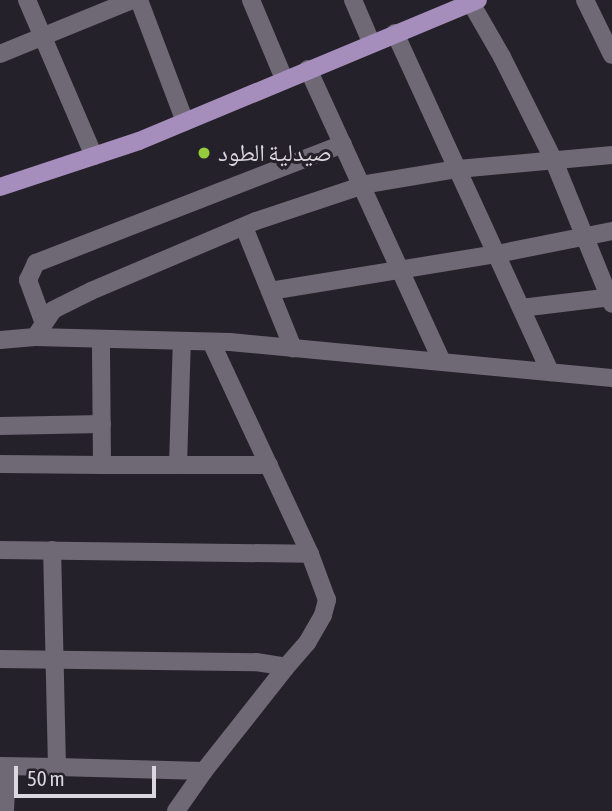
<!DOCTYPE html>
<html>
<head>
<meta charset="utf-8">
<style>
	body { margin:0 }
	#map { position:relative; width:612px; height:811px; overflow:hidden; background:#25212a; font-family:"Asap Condensed","Noto Naskh Arabic",sans-serif }
	div>[style] { position:absolute }
	.minor>* { height:18px; margin:-9px; padding:0 9px; transform-origin:9px; border-radius:9px; background:#6e6974 }
	.major>* { height:18px; margin:-9px; padding:0 9px; transform-origin:9px; border-radius:9px; background:#a58ebb }
	.dots>* { width:19px; height:19px; translate:-50% -50%; box-sizing:border-box; border:4px solid #25212a; border-radius:50% }
	span { translate:-50% -50%; white-space:nowrap; text-align:center; line-height:1.15; -webkit-text-stroke:6px #25212a; paint-order:stroke }
	.poi-label { font-size:24px; color:#dbd7de }
	.left { translate:0 -50%; text-align:left }
	.scale { position:absolute; left:14px; top:766px; width:142px; height:32px; box-sizing:border-box; border:4px solid #dbd7de; border-top:0; padding-left:9px; font-size:21px; line-height:24px; white-space:nowrap; color:#dbd7de; -webkit-text-stroke:5px #25212a; paint-order:stroke }
</style>
</head>
<body>
<div id="map">
	<div class="minor">
		<i style="left:27px;top:0;width:170px;rotate:66.8deg"></i>
		<i style="left:139px;top:0;width:130px;rotate:69.3deg"></i>
		<i style="left:251px;top:0;width:86px;rotate:67.3deg"></i>
		<i style="left:353px;top:0;width:46px;rotate:66.8deg"></i>
		<i style="left:585px;top:0;width:61px;rotate:63.9deg"></i>
		<i style="left:471px;top:3px;width:62px;rotate:60.1deg"></i>
		<i style="left:502px;top:57px;width:116px;rotate:63.4deg"></i>
		<i style="left:554px;top:161px;width:154px;rotate:67.9deg"></i>
		<i style="left:395px;top:33px;width:373px;rotate:65.4deg"></i>
		<i style="left:0;top:54px;width:143px;rotate:-22.2deg"></i>
		<i style="left:308px;top:69px;width:322px;rotate:65.4deg"></i>
		<i style="left:244px;top:227px;width:131px;rotate:68deg"></i>
		<i style="left:270px;top:291px;width:230px;rotate:-9.3deg"></i>
		<i style="left:497px;top:254px;width:117px;rotate:-11.3deg"></i>
		<i style="left:521px;top:308px;width:92px;rotate:-6.9deg"></i>
		<i style="left:43px;top:321px;width:44px;rotate:-110.1deg"></i>
		<i style="left:28px;top:280px;width:19px;rotate:-65deg"></i>
		<i style="left:36px;top:263px;width:329px;rotate:-21.2deg"></i>
		<i style="left:35px;top:337px;width:32px;rotate:-56deg"></i>
		<i style="left:53px;top:310px;width:42px;rotate:-26.6deg"></i>
		<i style="left:91px;top:291px;width:179px;rotate:-23deg"></i>
		<i style="left:256px;top:221px;width:117px;rotate:-18.4deg"></i>
		<i style="left:367px;top:184px;width:92px;rotate:-9.4deg"></i>
		<i style="left:458px;top:169px;width:155px;rotate:-5.2deg"></i>
		<i style="left:0;top:340px;width:35px;rotate:-5deg"></i>
		<i style="left:35px;top:337px;width:195px;rotate:1.5deg"></i>
		<i style="left:230px;top:342px;width:384px;rotate:5.4deg"></i>
		<i style="left:0;top:426px;width:102px;rotate:-1.1deg"></i>
		<i style="left:0;top:464px;width:102px;rotate:0.6deg"></i>
		<i style="left:102px;top:465px;width:126px;rotate:-90.5deg"></i>
		<i style="left:102px;top:465px;width:167px"></i>
		<i style="left:178px;top:465px;width:124px;rotate:-88.2deg"></i>
		<i style="left:0;top:550px;width:310px;rotate:0.7deg"></i>
		<i style="left:0;top:659px;width:256px;rotate:0.7deg"></i>
		<i style="left:256px;top:662px;width:30px;rotate:9deg"></i>
		<i style="left:286px;top:667px;width:32px;rotate:-49deg"></i>
		<i style="left:307px;top:643px;width:32px;rotate:-60deg"></i>
		<i style="left:323px;top:615px;width:16px;rotate:-75deg"></i>
		<i style="left:327px;top:600px;width:49px;rotate:-110.3deg"></i>
		<i style="left:310px;top:554px;width:234px;rotate:-115deg"></i>
		<i style="left:0;top:766px;width:57px;rotate:1deg"></i>
		<i style="left:57px;top:767px;width:217px;rotate:-91.3deg"></i>
		<i style="left:57px;top:767px;width:147px;rotate:1.6deg"></i>
		<i style="left:204px;top:771px;width:132px;rotate:-51.7deg"></i>
		<i style="left:5px;top:811px;width:44px;rotate:-87.4deg"></i>
		<i style="left:176px;top:811px;width:49px;rotate:-55deg"></i>
	</div>
	<div class="major">
		<i style="left:0;top:187px;width:146px;rotate:-18.3deg"></i>
		<i style="left:139px;top:141px;width:367px;rotate:-22.6deg"></i>
	</div>
	<div class="dots">
		<i style="left:204px;top:153px;background:#95cc3a"></i>
	</div>
	<div class="poi-label">
		<span class="left" style="left:218px;top:153px">صيدلية الطود</span>
	</div>
	<div class="scale">50 m</div>
</div>
</body>
</html>
